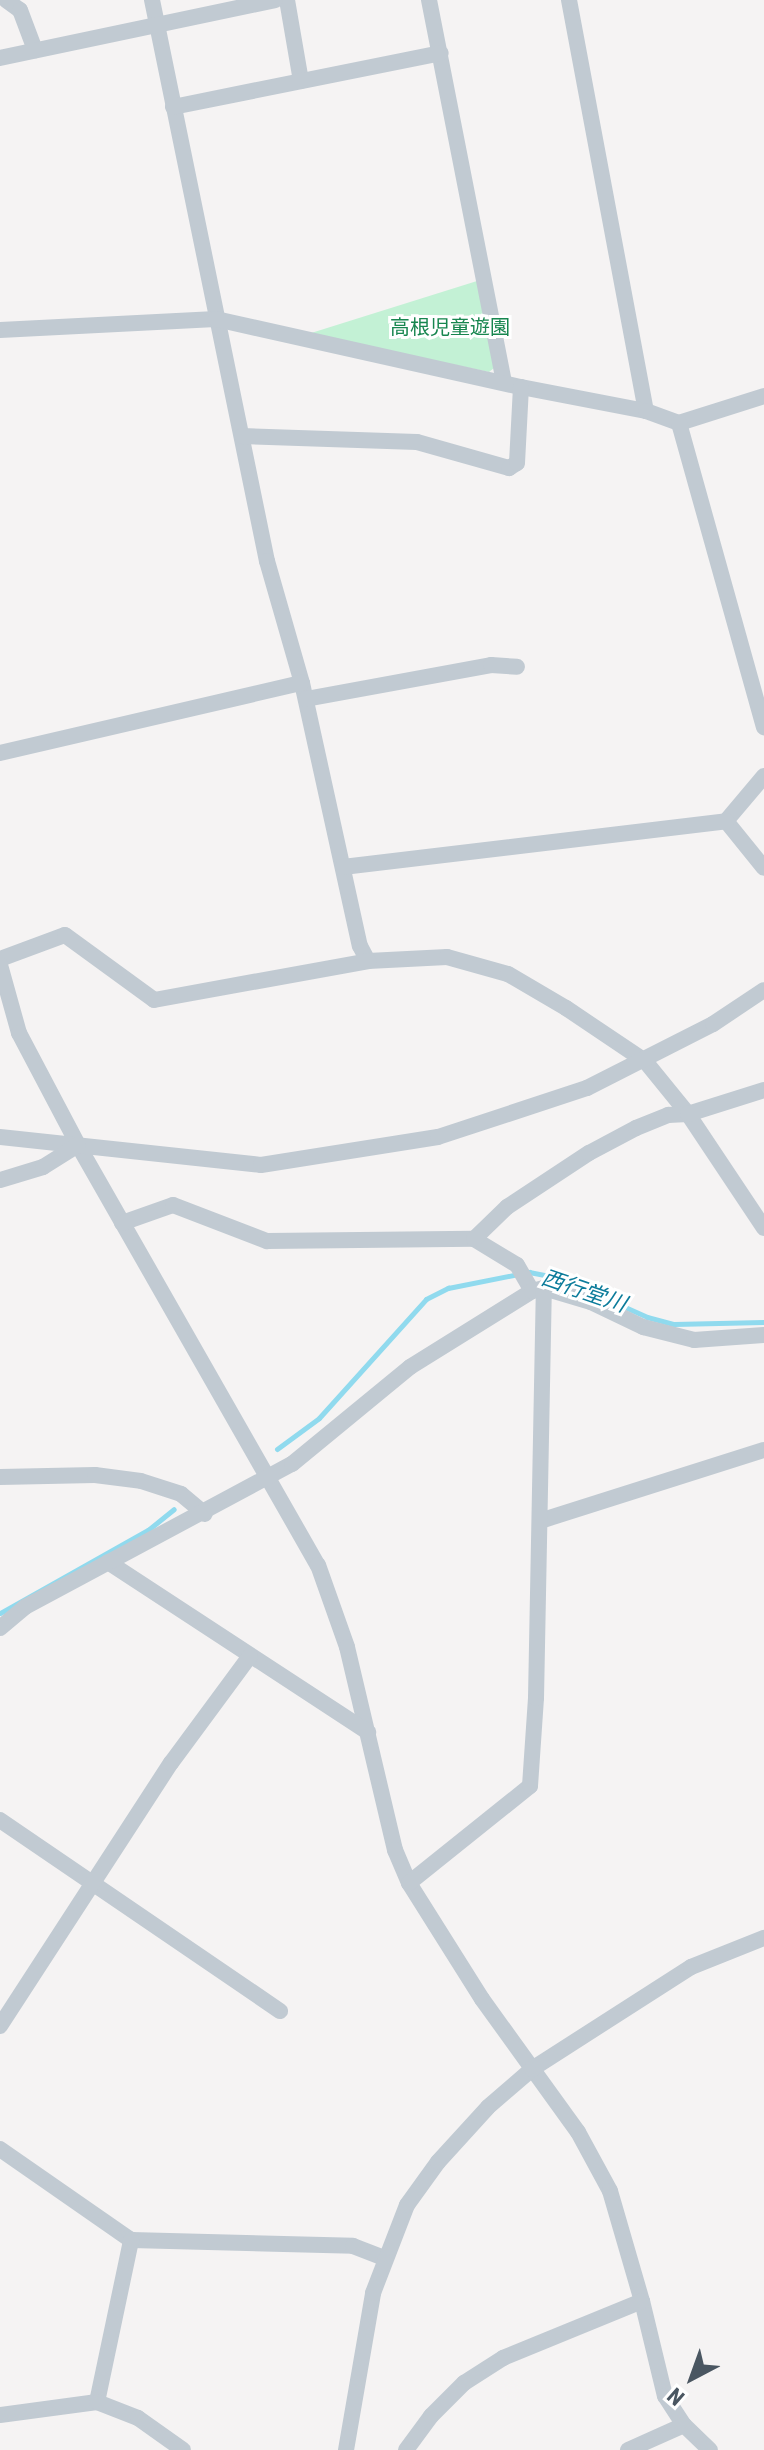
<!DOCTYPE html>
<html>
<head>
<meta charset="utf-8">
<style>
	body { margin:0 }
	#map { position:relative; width:764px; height:2450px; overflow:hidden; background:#f5f3f3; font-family:"Roboto Condensed","Noto Sans JP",sans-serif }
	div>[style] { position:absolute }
	.green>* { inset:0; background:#c3f1d5 }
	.stream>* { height:5px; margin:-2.5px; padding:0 2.5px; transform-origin:2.5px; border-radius:2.5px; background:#90daee }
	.minor>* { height:16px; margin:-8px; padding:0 8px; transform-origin:8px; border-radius:8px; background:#c1cad2 }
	span { translate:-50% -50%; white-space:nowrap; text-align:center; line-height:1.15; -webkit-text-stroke:6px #fff; paint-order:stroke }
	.park-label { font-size:20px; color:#17864f }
	.water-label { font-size:22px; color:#0c7c9b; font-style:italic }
	.north { position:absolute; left:652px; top:2338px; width:80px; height:80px; -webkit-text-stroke:6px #fff; paint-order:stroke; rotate:221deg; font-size:22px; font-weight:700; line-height:32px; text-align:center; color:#4a5661 }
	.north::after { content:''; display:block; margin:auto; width:28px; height:36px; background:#4a5661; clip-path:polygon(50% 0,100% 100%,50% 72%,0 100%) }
</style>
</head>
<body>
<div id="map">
	<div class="green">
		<i style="clip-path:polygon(477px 281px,494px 368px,489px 372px,308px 334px)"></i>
	</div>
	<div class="stream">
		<i style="left:277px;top:1449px;width:52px;rotate:-36.4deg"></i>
		<i style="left:319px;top:1418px;width:160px;rotate:-48deg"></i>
		<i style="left:426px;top:1299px;width:25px;rotate:-27deg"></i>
		<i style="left:448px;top:1288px;width:83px;rotate:-11.2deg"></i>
		<i style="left:529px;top:1272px;width:32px;rotate:11deg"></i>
		<i style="left:560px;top:1278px;width:95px;rotate:24.1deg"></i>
		<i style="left:647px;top:1317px;width:28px;rotate:15deg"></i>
		<i style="left:674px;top:1324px;width:90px;rotate:-1.3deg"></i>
		<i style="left:0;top:1613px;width:170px;rotate:-29.3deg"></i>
		<i style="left:148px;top:1530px;width:33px;rotate:-39deg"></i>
	</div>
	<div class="minor">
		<i style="left:6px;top:0;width:17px;rotate:36deg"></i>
		<i style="left:20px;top:10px;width:43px;rotate:69.4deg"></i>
		<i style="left:152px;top:0;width:573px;rotate:78.42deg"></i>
		<i style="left:267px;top:561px;width:127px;rotate:74deg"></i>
		<i style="left:302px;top:683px;width:269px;rotate:77.6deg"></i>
		<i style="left:360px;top:946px;width:17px;rotate:62deg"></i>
		<i style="left:368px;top:961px;width:79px;rotate:-2.9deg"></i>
		<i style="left:447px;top:957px;width:63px;rotate:15.6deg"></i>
		<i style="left:508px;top:974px;width:67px;rotate:30.4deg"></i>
		<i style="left:566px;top:1008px;width:95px;rotate:33.9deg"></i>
		<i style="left:645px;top:1061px;width:68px;rotate:50.9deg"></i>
		<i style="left:688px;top:1114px;width:137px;rotate:56.3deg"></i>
		<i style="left:287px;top:0;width:82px;rotate:80.2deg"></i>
		<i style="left:429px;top:0;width:390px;rotate:78.9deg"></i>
		<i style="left:569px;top:0;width:418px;rotate:79.4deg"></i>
		<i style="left:0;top:58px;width:281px;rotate:-11.9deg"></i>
		<i style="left:173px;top:107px;width:273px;rotate:-11.4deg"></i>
		<i style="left:0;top:330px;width:216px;rotate:-2.9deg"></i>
		<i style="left:216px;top:319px;width:312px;rotate:12.6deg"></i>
		<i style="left:521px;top:387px;width:127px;rotate:10.9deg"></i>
		<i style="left:646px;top:411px;width:35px;rotate:20deg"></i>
		<i style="left:679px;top:423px;width:89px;rotate:-17.6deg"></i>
		<i style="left:679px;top:423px;width:316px;rotate:74.4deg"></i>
		<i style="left:242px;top:436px;width:175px;rotate:2deg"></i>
		<i style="left:417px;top:442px;width:96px;rotate:15.8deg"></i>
		<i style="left:509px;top:468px;width:9px;rotate:-32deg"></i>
		<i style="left:517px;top:463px;width:76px;rotate:-87deg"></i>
		<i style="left:306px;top:699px;width:188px;rotate:-10.4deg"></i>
		<i style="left:491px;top:665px;width:26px;rotate:4deg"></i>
		<i style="left:0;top:753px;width:310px;rotate:-13.1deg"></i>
		<i style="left:764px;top:776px;width:59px;rotate:130.2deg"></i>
		<i style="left:726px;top:821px;width:60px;rotate:51deg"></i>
		<i style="left:343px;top:867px;width:386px;rotate:-6.8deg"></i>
		<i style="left:0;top:959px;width:69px;rotate:-20.3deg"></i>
		<i style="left:65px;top:935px;width:110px;rotate:36.1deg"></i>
		<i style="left:154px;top:1000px;width:218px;rotate:-10.3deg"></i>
		<i style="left:0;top:965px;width:71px;rotate:74.4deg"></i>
		<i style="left:19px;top:1033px;width:127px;rotate:62.2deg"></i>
		<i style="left:78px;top:1145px;width:484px;rotate:60.3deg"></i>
		<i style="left:318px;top:1565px;width:87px;rotate:70.5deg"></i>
		<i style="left:347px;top:1647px;width:209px;rotate:76.7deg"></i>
		<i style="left:395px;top:1850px;width:36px;rotate:67deg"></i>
		<i style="left:409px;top:1883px;width:137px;rotate:57.8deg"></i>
		<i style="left:482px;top:1999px;width:164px;rotate:54.2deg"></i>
		<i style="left:578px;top:2132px;width:67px;rotate:61.5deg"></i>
		<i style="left:610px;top:2191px;width:115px;rotate:73.8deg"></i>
		<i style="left:642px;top:2301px;width:98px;rotate:76.4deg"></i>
		<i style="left:665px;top:2396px;width:35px;rotate:57deg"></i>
		<i style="left:684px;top:2425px;width:36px;rotate:44deg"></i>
		<i style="left:0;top:1137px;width:262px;rotate:6.1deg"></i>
		<i style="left:261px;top:1165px;width:179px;rotate:-9deg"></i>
		<i style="left:438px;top:1137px;width:157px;rotate:-18.2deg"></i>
		<i style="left:587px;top:1088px;width:141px;rotate:-26.9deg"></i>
		<i style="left:713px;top:1024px;width:61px;rotate:-33.7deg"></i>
		<i style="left:0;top:1180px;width:45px;rotate:-16.8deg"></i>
		<i style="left:43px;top:1167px;width:41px;rotate:-32.2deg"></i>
		<i style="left:122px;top:1223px;width:54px;rotate:-19.4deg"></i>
		<i style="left:173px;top:1205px;width:101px;rotate:21deg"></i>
		<i style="left:267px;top:1241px;width:207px;rotate:-0.6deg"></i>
		<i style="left:474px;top:1239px;width:50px;rotate:31.2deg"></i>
		<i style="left:517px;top:1265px;width:30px;rotate:60deg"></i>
		<i style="left:474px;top:1239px;width:46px;rotate:-44.1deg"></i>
		<i style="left:507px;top:1207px;width:98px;rotate:-33.4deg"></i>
		<i style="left:589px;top:1153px;width:53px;rotate:-28deg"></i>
		<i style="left:636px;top:1128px;width:35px;rotate:-22deg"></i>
		<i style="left:668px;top:1115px;width:20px;rotate:-3deg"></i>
		<i style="left:688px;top:1114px;width:80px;rotate:-17.5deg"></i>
		<i style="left:0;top:1477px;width:95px;rotate:-1.2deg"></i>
		<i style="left:95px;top:1475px;width:46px;rotate:7.4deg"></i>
		<i style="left:141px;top:1481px;width:42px;rotate:18deg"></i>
		<i style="left:181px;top:1494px;width:31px;rotate:40deg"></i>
		<i style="left:540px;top:1521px;width:235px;rotate:-17.6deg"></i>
		<i style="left:108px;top:1562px;width:311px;rotate:33.2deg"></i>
		<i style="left:0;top:1628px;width:33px;rotate:-40deg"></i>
		<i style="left:25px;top:1607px;width:303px;rotate:-28.2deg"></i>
		<i style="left:292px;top:1464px;width:153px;rotate:-39.4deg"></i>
		<i style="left:410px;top:1367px;width:144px;rotate:-31.9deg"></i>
		<i style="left:532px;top:1291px;width:12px;rotate:-14deg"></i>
		<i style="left:544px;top:1288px;width:49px;rotate:16.6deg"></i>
		<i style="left:591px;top:1302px;width:58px;rotate:25.7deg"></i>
		<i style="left:643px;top:1327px;width:53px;rotate:14.3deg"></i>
		<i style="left:694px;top:1340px;width:70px;rotate:-4.1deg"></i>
		<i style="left:0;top:1820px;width:339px;rotate:34.3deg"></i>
		<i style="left:409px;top:1883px;width:155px;rotate:-38.7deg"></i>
		<i style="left:530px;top:1786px;width:88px;rotate:-86.1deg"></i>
		<i style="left:536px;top:1698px;width:410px;rotate:-88.9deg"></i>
		<i style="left:0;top:2026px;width:314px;rotate:-57deg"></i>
		<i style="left:171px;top:1763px;width:133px;rotate:-53.6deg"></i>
		<i style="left:0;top:2149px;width:160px;rotate:34.8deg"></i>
		<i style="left:131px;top:2240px;width:222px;rotate:1.5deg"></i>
		<i style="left:353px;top:2246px;width:34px;rotate:21deg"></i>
		<i style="left:97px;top:2402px;width:166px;rotate:-78.1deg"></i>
		<i style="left:0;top:2415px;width:98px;rotate:-7.6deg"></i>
		<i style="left:97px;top:2402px;width:44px;rotate:21.3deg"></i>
		<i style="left:138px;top:2418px;width:55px;rotate:35.4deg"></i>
		<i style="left:346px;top:2450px;width:159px;rotate:-80.2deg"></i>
		<i style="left:373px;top:2293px;width:94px;rotate:-68.9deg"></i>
		<i style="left:407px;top:2205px;width:53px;rotate:-54.2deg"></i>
		<i style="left:438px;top:2162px;width:74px;rotate:-47.7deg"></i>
		<i style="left:488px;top:2107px;width:58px;rotate:-40.8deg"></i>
		<i style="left:532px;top:2069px;width:189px;rotate:-32.7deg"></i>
		<i style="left:691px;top:1967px;width:79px;rotate:-21.7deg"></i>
		<i style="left:406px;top:2450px;width:42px;rotate:-53.7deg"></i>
		<i style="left:431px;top:2416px;width:47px;rotate:-45deg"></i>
		<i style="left:464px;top:2383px;width:46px;rotate:-32.7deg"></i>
		<i style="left:503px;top:2358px;width:150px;rotate:-22.3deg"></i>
		<i style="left:628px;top:2450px;width:61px;rotate:-24.1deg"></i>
	</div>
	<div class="park-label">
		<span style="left:450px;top:327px">高根児童遊園</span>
	</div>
	<div class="water-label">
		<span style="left:584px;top:1291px;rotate:19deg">西行堂川</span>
	</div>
	<div class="north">N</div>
</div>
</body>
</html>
